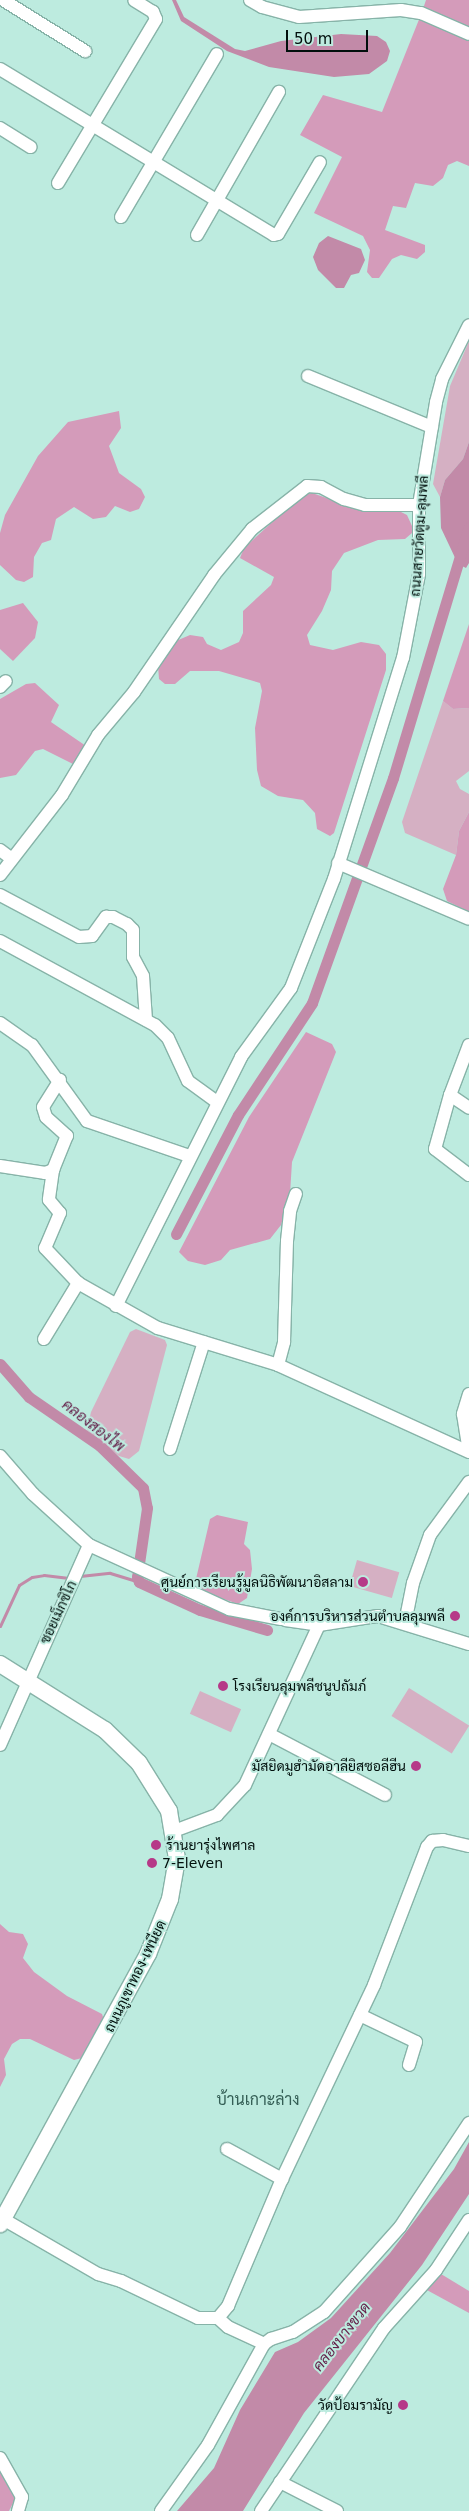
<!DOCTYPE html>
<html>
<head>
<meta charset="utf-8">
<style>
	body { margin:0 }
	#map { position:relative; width:469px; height:2511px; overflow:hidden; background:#bdebdf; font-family:"DejaVu Sans",Sarabun,sans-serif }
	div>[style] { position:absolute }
	.green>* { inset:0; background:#d5b0c3; transform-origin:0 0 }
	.forest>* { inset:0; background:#d49bba }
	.water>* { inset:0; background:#c28aa8 }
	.stream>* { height:3px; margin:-1.5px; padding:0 1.5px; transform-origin:1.5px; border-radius:1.5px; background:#c28aa8 }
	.canal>* { height:11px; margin:-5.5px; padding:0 5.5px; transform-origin:5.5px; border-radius:5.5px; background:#c28aa8 }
	.roads { filter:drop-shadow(1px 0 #87b3a8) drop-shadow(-1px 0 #87b3a8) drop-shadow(0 1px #87b3a8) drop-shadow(0 -1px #87b3a8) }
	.minor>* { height:12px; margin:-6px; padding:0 6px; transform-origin:6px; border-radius:6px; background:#fff }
	.tertiary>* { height:16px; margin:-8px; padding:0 8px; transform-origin:8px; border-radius:8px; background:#fff }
	.dots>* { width:14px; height:14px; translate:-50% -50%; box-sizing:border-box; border:2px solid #bdebdf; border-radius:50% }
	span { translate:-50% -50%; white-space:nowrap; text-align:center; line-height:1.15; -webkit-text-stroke:4px #bdebdf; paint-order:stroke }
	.street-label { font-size:14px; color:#010f0c }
	.poi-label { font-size:14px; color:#010f0c }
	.right { translate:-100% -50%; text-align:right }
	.left { translate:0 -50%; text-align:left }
	.water-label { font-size:15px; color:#65224b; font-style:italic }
	.quarter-label { font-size:16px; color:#355f56 }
	.scale { position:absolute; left:286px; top:30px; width:82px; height:22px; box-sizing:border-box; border:2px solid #010f0c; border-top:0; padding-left:6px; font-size:15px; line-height:18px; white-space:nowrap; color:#010f0c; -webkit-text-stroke:4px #bdebdf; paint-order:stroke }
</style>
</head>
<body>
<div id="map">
	<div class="green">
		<i style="clip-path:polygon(469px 341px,469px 442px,463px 459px,445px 480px,440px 497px,433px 484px,450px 386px)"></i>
		<i style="clip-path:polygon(443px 701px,453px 709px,469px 708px,469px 771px,456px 781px,460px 789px,469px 794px,469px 812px,459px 831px,456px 855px,405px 833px,402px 822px)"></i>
		<i style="clip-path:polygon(136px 1329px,165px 1340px,167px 1345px,139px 1451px,129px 1459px,119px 1456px,87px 1430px,91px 1412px,130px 1332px)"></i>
		<i style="left:357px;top:1560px;width:44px;height:27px;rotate:16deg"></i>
		<i style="left:409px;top:1688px;width:71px;height:33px;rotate:32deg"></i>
		<i style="left:200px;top:1691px;width:45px;height:25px;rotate:24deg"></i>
	</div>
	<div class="forest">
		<i style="clip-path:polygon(426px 0,469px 0,469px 29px,423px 9px)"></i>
		<i style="clip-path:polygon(420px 17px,469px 39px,469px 166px,457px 161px,448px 165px,443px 178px,433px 186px,415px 183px,406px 208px,393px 206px,385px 230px,425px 245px,425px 252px,417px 259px,401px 255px,392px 259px,379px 278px,372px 278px,367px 272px,370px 250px,363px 236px,314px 213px,342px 157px,300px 135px,323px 95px,382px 112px)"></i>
		<i style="clip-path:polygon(119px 411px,121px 428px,109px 446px,119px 473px,141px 489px,145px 497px,139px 509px,130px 512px,115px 506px,106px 517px,93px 519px,74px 507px,56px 519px,51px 540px,42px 543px,34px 557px,33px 577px,24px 582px,16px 580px,0 565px,0 533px,5px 515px,38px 456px,68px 422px)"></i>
		<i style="clip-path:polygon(312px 493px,362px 510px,401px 512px,407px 515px,412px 526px,412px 533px,405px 539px,378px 540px,344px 553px,332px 571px,331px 590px,322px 611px,307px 635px,310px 645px,333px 650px,361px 642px,379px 645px,386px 654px,386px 670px,334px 833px,330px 836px,317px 829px,315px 813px,303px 800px,278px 796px,261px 786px,257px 770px,255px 728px,262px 691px,260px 683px,219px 671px,190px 671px,175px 684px,165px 684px,159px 679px,158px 666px,176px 641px,190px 635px,203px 637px,207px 644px,221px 650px,239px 642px,243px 633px,243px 611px,271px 585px,274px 577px,240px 558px,244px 548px,302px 495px)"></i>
		<i style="clip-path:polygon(23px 603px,38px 622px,35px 638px,13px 661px,0 649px,0 610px)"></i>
		<i style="clip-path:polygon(469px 624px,469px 708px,453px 709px,443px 701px)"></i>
		<i style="clip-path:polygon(35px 683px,59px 705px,51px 722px,86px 746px,75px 765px,43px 749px,35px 751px,16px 775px,0 778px,0 699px,26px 684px)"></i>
		<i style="clip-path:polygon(469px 812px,469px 912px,447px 901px,443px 889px,456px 855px,459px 831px)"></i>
		<i style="clip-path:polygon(306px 1032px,332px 1044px,336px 1052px,292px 1162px,290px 1194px,281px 1225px,270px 1239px,230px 1250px,221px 1260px,205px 1265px,188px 1261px,179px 1252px,249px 1117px)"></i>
		<i style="clip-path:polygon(217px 1515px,248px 1522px,244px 1544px,250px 1550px,252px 1569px,247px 1598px,238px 1604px,198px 1590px,196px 1579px,210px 1519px)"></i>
		<i style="clip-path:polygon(0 1924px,9px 1932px,23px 1934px,28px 1944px,23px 1958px,34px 1972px,67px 1996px,102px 2014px,104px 2020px,82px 2058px,74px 2060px,30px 2039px,20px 2039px,12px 2044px,4px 2059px,6px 2075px,0 2087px)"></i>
		<i style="clip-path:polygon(441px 2274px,469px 2291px,469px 2313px,425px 2289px)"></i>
		<i style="clip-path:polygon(0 2472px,15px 2499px,9px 2511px,0 2511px)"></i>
	</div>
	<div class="water">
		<i style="clip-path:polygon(172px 0,176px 0,184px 17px,235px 49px,245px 51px,281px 41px,341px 34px,377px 36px,386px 42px,390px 51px,387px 61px,369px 74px,334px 77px,269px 67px,227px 51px,181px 21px)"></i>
		<i style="clip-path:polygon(328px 236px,361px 249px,365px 260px,359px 273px,351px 275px,344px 288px,336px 288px,318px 270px,313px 257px,319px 243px)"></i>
		<i style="clip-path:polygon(469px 442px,469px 563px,466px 568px,458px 564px,441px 528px,440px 497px,445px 480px,463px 459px)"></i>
		<i style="clip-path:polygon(469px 2142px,469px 2194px,422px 2265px,304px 2413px,243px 2511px,177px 2511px,214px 2468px,240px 2410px,275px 2352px,298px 2342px,331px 2318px,390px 2253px,454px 2169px)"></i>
	</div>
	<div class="stream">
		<i style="left:80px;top:1576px;width:30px;rotate:-6deg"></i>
		<i style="left:110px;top:1573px;width:30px;rotate:17deg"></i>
		<i style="left:0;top:1626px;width:45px;rotate:-65.1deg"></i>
		<i style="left:19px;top:1585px;width:15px;rotate:-32deg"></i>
		<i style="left:32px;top:1577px;width:12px;rotate:-9deg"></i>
		<i style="left:44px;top:1575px;width:23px;rotate:7deg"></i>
	</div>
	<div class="canal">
		<i style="left:176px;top:1234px;width:134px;rotate:-62.5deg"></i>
		<i style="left:238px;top:1115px;width:134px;rotate:-56.5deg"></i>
		<i style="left:312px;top:1003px;width:239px;rotate:-70.2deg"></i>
		<i style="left:393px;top:778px;width:262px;rotate:-73.2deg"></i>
		<i style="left:0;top:1364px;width:44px;rotate:48.7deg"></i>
		<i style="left:29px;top:1397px;width:86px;rotate:34.6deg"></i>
		<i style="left:100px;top:1446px;width:60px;rotate:44.3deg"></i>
		<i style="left:143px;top:1488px;width:20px;rotate:79deg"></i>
		<i style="left:147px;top:1508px;width:70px;rotate:98.2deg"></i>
		<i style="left:137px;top:1577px;width:5px;rotate:68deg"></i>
		<i style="left:139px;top:1582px;width:67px;rotate:24.7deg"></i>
		<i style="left:200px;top:1610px;width:70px;rotate:16.6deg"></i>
	</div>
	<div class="roads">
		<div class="minor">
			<i style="left:3px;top:0;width:97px;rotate:31.9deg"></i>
			<i style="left:250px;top:0;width:14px;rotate:30deg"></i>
			<i style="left:262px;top:7px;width:38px;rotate:15deg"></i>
			<i style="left:299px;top:17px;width:102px;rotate:-3.9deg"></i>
			<i style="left:401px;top:10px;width:20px;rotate:9deg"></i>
			<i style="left:421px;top:13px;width:52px;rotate:23.6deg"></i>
			<i style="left:0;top:69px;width:320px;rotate:31.2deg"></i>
			<i style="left:274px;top:235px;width:4px;rotate:-14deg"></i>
			<i style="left:278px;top:234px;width:83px;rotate:-59.7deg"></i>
			<i style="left:0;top:128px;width:36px;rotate:32deg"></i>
			<i style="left:58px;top:183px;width:191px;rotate:-59.1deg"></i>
			<i style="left:156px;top:19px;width:8px;rotate:-113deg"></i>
			<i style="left:153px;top:12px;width:22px;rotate:-148deg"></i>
			<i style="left:121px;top:217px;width:189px;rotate:-59.5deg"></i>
			<i style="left:197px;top:235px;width:165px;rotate:-60.2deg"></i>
			<i style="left:308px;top:376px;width:134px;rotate:22.4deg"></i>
			<i style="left:0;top:687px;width:8px;rotate:-45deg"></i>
			<i style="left:0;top:850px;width:15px;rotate:37deg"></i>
			<i style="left:338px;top:863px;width:142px;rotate:23.1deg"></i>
			<i style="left:0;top:875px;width:101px;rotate:-52.2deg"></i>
			<i style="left:62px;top:795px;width:70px;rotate:-59deg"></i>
			<i style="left:98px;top:735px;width:56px;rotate:-50.1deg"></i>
			<i style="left:134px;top:692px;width:142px;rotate:-55.6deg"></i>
			<i style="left:214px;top:575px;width:60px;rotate:-50.4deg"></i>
			<i style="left:252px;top:529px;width:70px;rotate:-38deg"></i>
			<i style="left:307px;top:486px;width:14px;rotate:4deg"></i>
			<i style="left:321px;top:487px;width:26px;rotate:28deg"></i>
			<i style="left:344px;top:499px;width:22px;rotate:16deg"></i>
			<i style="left:365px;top:505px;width:54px"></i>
			<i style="left:0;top:895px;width:89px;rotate:28deg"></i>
			<i style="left:79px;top:937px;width:13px;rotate:-4deg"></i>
			<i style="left:92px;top:936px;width:24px;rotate:-54deg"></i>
			<i style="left:106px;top:917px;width:7px"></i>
			<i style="left:113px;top:917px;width:16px;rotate:27deg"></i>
			<i style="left:127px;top:924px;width:8px;rotate:45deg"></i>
			<i style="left:133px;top:930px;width:27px;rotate:90deg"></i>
			<i style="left:133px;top:957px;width:21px;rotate:62deg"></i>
			<i style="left:143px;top:976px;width:44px;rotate:86.1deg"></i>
			<i style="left:0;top:941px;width:176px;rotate:28.5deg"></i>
			<i style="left:155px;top:1025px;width:18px;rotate:45deg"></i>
			<i style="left:168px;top:1038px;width:47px;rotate:65.1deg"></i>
			<i style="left:188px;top:1081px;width:36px;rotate:36deg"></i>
			<i style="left:0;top:1023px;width:39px;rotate:35deg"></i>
			<i style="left:32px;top:1045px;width:94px;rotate:54.1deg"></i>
			<i style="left:87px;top:1121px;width:108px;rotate:18.9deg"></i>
			<i style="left:469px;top:1045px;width:53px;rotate:110.8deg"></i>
			<i style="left:450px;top:1095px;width:56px;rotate:105.5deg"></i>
			<i style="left:435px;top:1149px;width:43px;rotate:37.4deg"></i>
			<i style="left:450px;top:1095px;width:23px;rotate:34deg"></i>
			<i style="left:0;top:1166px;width:46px;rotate:8.8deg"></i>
			<i style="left:45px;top:1173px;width:9px;rotate:-21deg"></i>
			<i style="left:53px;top:1170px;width:37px;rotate:-68deg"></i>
			<i style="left:67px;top:1136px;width:28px;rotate:-138deg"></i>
			<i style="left:46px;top:1117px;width:10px;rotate:-107deg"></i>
			<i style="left:43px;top:1107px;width:32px;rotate:-58deg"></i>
			<i style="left:53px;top:1170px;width:30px;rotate:98deg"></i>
			<i style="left:49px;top:1200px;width:17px;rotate:50deg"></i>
			<i style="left:60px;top:1213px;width:38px;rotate:113deg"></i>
			<i style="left:45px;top:1248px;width:48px;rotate:46.7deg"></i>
			<i style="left:116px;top:1306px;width:279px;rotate:-63.3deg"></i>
			<i style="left:241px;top:1057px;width:85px;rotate:-54.1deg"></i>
			<i style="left:291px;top:988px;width:117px;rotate:-68.5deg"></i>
			<i style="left:334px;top:879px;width:232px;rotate:-72.7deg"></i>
			<i style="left:403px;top:658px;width:86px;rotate:-79.2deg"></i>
			<i style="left:419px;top:574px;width:69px;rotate:-90deg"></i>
			<i style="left:419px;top:505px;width:104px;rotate:-80.6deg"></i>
			<i style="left:436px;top:402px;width:24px;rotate:-75deg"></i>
			<i style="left:442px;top:379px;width:60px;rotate:-63.4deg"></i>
			<i style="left:44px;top:1339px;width:66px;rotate:-58.7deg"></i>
			<i style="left:78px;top:1283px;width:92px;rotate:29.4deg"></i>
			<i style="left:158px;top:1328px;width:126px;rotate:17.1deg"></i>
			<i style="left:278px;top:1365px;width:210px;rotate:24.5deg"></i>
			<i style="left:278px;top:1365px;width:24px;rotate:-75deg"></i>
			<i style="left:284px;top:1342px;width:101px;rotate:-88.3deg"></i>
			<i style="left:287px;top:1241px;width:30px;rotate:-84deg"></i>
			<i style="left:290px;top:1211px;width:18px;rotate:-71deg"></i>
			<i style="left:469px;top:1394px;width:21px;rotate:107deg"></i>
			<i style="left:463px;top:1414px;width:36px;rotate:81deg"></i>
			<i style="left:170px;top:1449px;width:112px;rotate:-72.4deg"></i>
			<i style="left:0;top:1456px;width:50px;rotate:49deg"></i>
			<i style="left:33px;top:1494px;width:76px;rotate:42.3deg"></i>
			<i style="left:89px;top:1545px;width:154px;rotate:24.6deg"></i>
			<i style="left:229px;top:1609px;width:53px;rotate:10.9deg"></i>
			<i style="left:285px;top:1620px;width:34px;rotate:8deg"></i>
			<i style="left:319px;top:1625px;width:60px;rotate:-8.7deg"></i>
			<i style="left:378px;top:1616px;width:95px;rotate:17.1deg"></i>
			<i style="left:405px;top:1623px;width:41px;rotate:-78.7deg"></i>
			<i style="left:413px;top:1583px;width:51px;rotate:-70.5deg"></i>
			<i style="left:430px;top:1535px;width:66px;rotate:-53.7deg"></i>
			<i style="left:269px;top:1734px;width:131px;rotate:27.7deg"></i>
			<i style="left:0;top:1745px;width:219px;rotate:-66deg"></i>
			<i style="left:174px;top:1831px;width:46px;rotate:-20.4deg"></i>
			<i style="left:217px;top:1815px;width:41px;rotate:-47deg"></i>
			<i style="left:245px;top:1785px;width:176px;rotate:-65.2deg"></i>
			<i style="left:360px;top:2015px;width:62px;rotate:25.7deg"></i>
			<i style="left:416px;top:2042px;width:24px;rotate:107deg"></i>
			<i style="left:227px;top:2149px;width:63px;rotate:28.6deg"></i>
			<i style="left:3px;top:2219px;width:110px;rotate:30.1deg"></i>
			<i style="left:98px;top:2274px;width:24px;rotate:17deg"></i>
			<i style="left:121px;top:2281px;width:85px;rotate:25.7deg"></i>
			<i style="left:198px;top:2318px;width:20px"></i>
			<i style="left:218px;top:2318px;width:16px;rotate:-50deg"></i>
			<i style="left:228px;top:2306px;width:138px;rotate:-67deg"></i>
			<i style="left:282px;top:2179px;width:215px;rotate:-64.6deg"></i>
			<i style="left:374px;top:1985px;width:148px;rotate:-69deg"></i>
			<i style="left:427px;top:1847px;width:8px;rotate:-50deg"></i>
			<i style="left:432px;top:1841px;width:11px;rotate:-5deg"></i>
			<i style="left:443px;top:1840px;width:27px;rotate:13deg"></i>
			<i style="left:218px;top:2318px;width:13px;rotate:42deg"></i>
			<i style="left:228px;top:2327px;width:40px;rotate:25deg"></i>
			<i style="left:0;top:2458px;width:45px;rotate:60.6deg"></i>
			<i style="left:22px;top:2497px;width:15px;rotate:106deg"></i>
			<i style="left:280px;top:2482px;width:64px;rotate:27deg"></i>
			<i style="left:161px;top:2511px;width:81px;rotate:-54.5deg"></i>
			<i style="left:208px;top:2445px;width:115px;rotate:-61deg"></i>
			<i style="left:264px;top:2344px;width:9px;rotate:-36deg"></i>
			<i style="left:271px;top:2339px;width:23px;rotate:-18deg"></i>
			<i style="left:293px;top:2332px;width:37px;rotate:-33deg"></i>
			<i style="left:324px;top:2312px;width:114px;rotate:-48.2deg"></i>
			<i style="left:400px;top:2227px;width:125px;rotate:-56.4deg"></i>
			<i style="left:261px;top:2511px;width:220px;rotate:-56.1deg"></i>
			<i style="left:384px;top:2328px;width:78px;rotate:-48.1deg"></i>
			<i style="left:436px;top:2270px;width:60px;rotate:-56.6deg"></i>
		</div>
		<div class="tertiary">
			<i style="left:0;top:1664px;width:124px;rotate:32.2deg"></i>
			<i style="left:105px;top:1730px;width:47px;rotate:44.1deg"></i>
			<i style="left:139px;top:1763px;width:57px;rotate:58deg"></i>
			<i style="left:169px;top:1811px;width:49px;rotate:80.5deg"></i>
			<i style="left:177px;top:1859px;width:41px;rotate:99.9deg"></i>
			<i style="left:170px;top:1899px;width:59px;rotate:111.8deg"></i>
			<i style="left:148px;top:1954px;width:308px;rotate:118.7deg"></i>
		</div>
	</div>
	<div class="dots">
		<i style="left:363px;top:1582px;background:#b63988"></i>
		<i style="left:455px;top:1616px;background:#b63988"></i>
		<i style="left:223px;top:1686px;background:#b63988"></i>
		<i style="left:416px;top:1766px;background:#b63988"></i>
		<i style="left:156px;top:1845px;background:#b63988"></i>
		<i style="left:152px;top:1863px;background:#b63988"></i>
		<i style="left:403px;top:2405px;background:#b63988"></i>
	</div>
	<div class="street-label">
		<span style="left:419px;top:536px;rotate:-86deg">ถนนสายวัดตูม-ลุมพลี</span>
		<span style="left:58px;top:1612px;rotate:-65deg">ซอยเม็กซิโก</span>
		<span style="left:135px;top:1976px;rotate:-64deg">ถนนภูเขาทอง-เพนียด</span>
	</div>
	<div class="poi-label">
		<span class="right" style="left:353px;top:1582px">ศูนย์การเรียนรู้มูลนิธิพัฒนาอิสลาม</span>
		<span class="right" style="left:445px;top:1616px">องค์การบริหารส่วนตำบลลุมพลี</span>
		<span class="left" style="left:233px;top:1686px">โรงเรียนลุมพลีชนูปถัมภ์</span>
		<span class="right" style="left:406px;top:1766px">มัสยิดมูฮำมัดอาลียิสซอลีฮีน</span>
		<span class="left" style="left:166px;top:1845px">ร้านยารุ่งไพศาล</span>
		<span class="left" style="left:162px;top:1863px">7-Eleven</span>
		<span class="right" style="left:393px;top:2405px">วัดป้อมรามัญ</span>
	</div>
	<div class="water-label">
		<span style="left:93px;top:1426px;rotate:38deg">คลองสองไพ</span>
		<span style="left:342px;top:2337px;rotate:-52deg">คลองบางขวด</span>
	</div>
	<div class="quarter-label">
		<span style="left:258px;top:2100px">บ้านเกาะล่าง</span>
	</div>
	<div class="scale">50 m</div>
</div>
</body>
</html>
